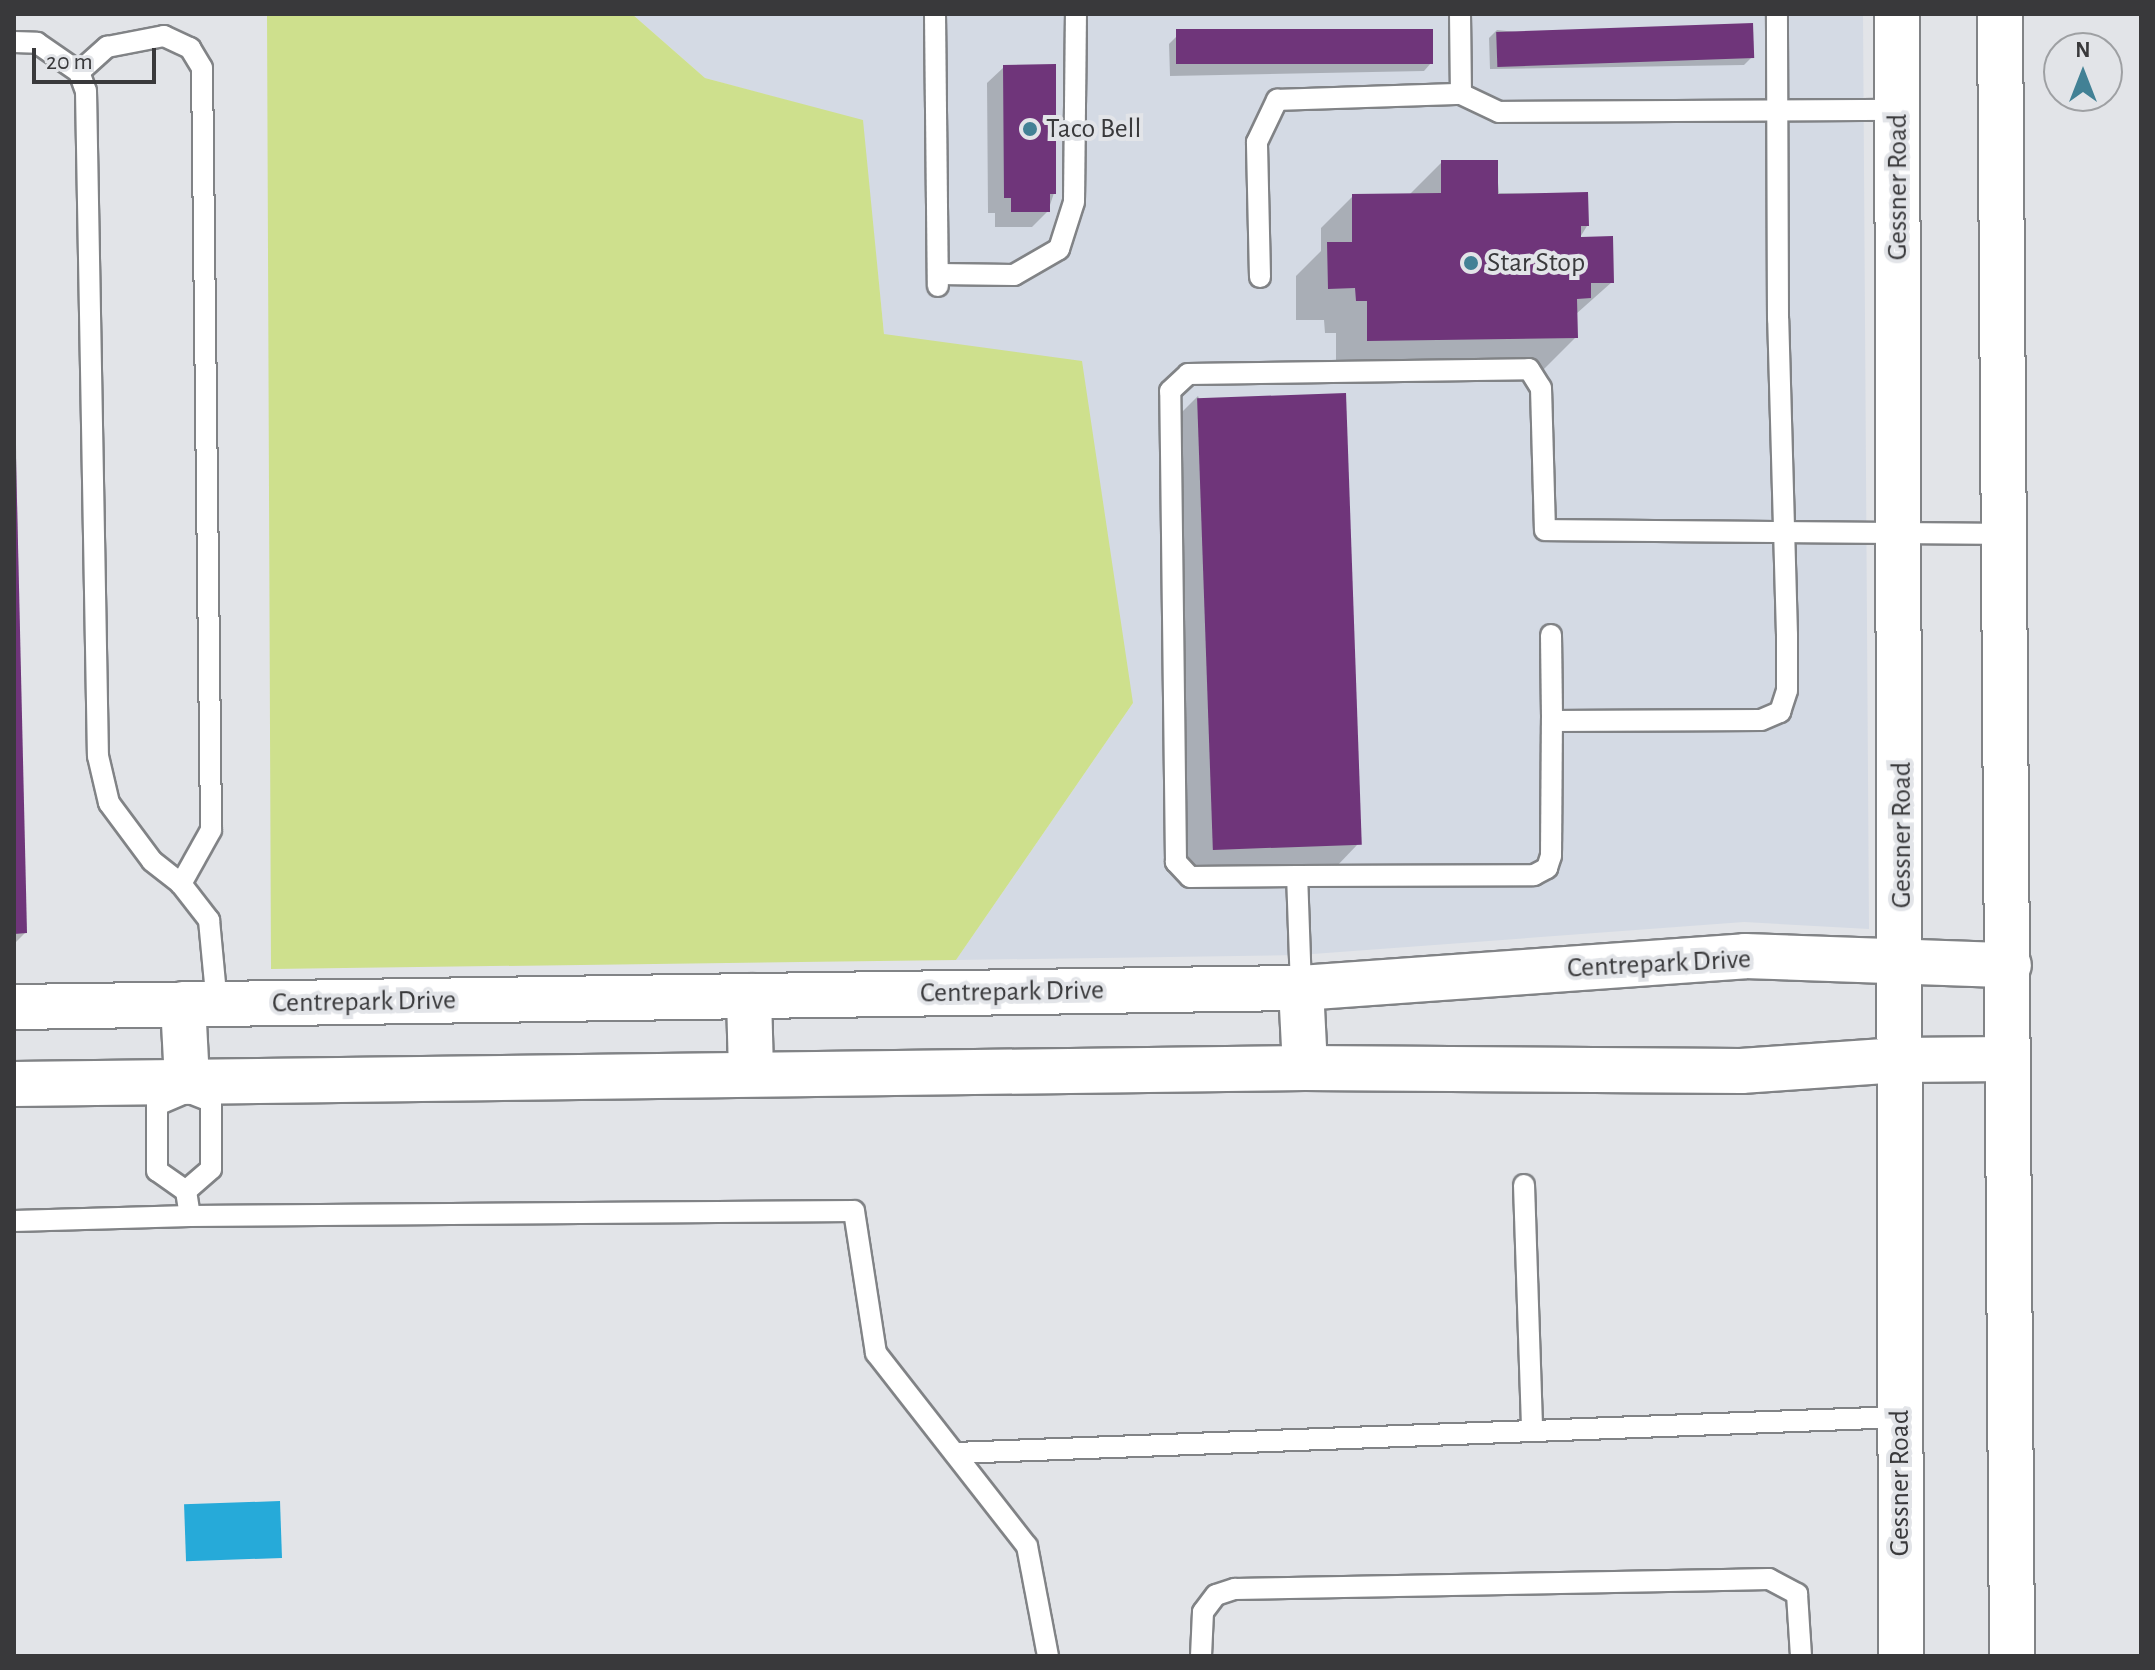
<!DOCTYPE html>
<html>
<head>
<meta charset="utf-8">
<style>
	body { margin:0 }
	#map { position:relative; width:2155px; height:1670px; overflow:hidden; background:#e2e4e8; font-family:"Alegreya Sans",sans-serif }
	div>[style] { position:absolute }
	.built>* { inset:0; background:#d4dae4 }
	.green>* { inset:0; background:#cee08d }
	.water>* { inset:0; background:#26aad9; transform-origin:0 0 }
	.shadow>* { inset:0; background:#0003 }
	.building>* { inset:0; background:#6f357a; transform-origin:0 0 }
	.roads { filter:drop-shadow(2px 0 #818386) drop-shadow(-2px 0 #818386) drop-shadow(0 2px #818386) drop-shadow(0 -2px #818386) }
	.service>* { height:20px; margin:-10px; padding:0 10px; transform-origin:10px; border-radius:10px; background:#fff }
	.tertiary>* { height:44px; margin:-22px; padding:0 22px; transform-origin:22px; border-radius:22px; background:#fff }
	.secondary>* { height:44px; margin:-22px; padding:0 22px; transform-origin:22px; border-radius:22px; background:#fff }
	.dots>* { width:22px; height:22px; translate:-50% -50%; box-sizing:border-box; border:4px solid #e2e4e8; border-radius:50% }
	span { translate:-50% -50%; white-space:nowrap; text-align:center; line-height:1.15; -webkit-text-stroke:8px #e2e4e8; paint-order:stroke }
	.poi-label { font-size:28px; color:#39393b }
	.left { translate:0 -50%; text-align:left }
	.street-label { font-size:28px; color:#39393b }
	.frame { position:absolute; inset:0; border:16px solid #39393b; pointer-events:none }
	.north { position:absolute; left:2043px; top:32px; width:80px; height:80px; box-sizing:border-box; background:#e2e4e8; border:2px solid #9ea0a3; border-radius:50%; rotate:0deg; font-size:22px; font-weight:700; line-height:32px; text-align:center; color:#39393b }
	.north::after { content:''; display:block; margin:auto; width:28px; height:36px; background:#428195; clip-path:polygon(50% 0,100% 100%,50% 72%,0 100%) }
	.scale { position:absolute; left:32px; top:48px; width:124px; height:36px; box-sizing:border-box; border:4px solid #39393b; border-top:0; padding-left:10px; font-size:24px; line-height:28px; white-space:nowrap; color:#39393b; -webkit-text-stroke:6px #e2e4e8; paint-order:stroke }
</style>
</head>
<body>
<div id="map">
	<div class="built">
		<i style="clip-path:polygon(632px 14px,1863px 14px,1869px 929px,1744px 922px,1299px 955px,956px 960px,1133px 703px,884px 334px,862px 121px,705px 78px)"></i>
	</div>
	<div class="green">
		<i style="clip-path:polygon(267px 14px,632px 14px,705px 78px,863px 120px,884px 334px,1082px 361px,1133px 703px,956px 960px,271px 969px)"></i>
	</div>
	<div class="water">
		<i style="left:280px;top:1501px;width:57px;height:96px;rotate:88deg"></i>
	</div>
	<div class="shadow">
		<i style="clip-path:polygon(1497px 30px,1752px 57px,1744px 65px,1490px 69px,1489px 38px)"></i>
		<i style="clip-path:polygon(1177px 36px,1431px 63px,1424px 71px,1170px 76px,1169px 44px)"></i>
		<i style="clip-path:polygon(1004px 67px,1054px 193px,1048px 211px,1032px 227px,995px 227px,995px 213px,988px 213px,987px 83px)"></i>
		<i style="clip-path:polygon(1442px 162px,1496px 162px,1499px 193px,1586px 194px,1587px 226px,1579px 239px,1612px 282px,1576px 314px,1576px 337px,1544px 369px,1336px 372px,1336px 333px,1325px 333px,1324px 320px,1296px 320px,1296px 276px,1321px 251px,1321px 228px,1353px 196px,1410px 194px)"></i>
		<i style="clip-path:polygon(14px 334px,25px 933px,14px 944px)"></i>
		<i style="clip-path:polygon(1198px 396px,1358px 844px,1334px 869px,1185px 871px,1174px 420px)"></i>
	</div>
	<div class="building">
		<i style="left:1753px;top:23px;width:35px;height:257px;rotate:88deg"></i>
		<i style="left:1433px;top:29px;width:35px;height:257px;rotate:90deg"></i>
		<i style="clip-path:polygon(1056px 64px,1056px 194px,1050px 194px,1050px 212px,1011px 212px,1011px 198px,1004px 198px,1003px 65px)"></i>
		<i style="clip-path:polygon(1441px 160px,1498px 160px,1498px 194px,1588px 192px,1589px 226px,1581px 226px,1581px 237px,1613px 236px,1614px 283px,1591px 283px,1591px 298px,1577px 299px,1578px 338px,1367px 341px,1367px 301px,1356px 301px,1355px 288px,1328px 289px,1327px 242px,1352px 242px,1352px 194px,1441px 193px)"></i>
		<i style="clip-path:polygon(14px 371px,27px 933px,14px 934px)"></i>
		<i style="left:1346px;top:393px;width:452px;height:149px;rotate:88deg"></i>
	</div>
	<div class="roads">
		<div class="service">
			<i style="left:935px;top:14px;width:272px;rotate:89.4deg"></i>
			<i style="left:1460px;top:14px;width:80px;rotate:89.3deg"></i>
			<i style="left:1461px;top:94px;width:42px;rotate:25.3deg"></i>
			<i style="left:1499px;top:112px;width:399px;rotate:-0.3deg"></i>
			<i style="left:14px;top:42px;width:23px;rotate:2deg"></i>
			<i style="left:37px;top:43px;width:51px;rotate:34.6deg"></i>
			<i style="left:79px;top:72px;width:20px;rotate:70deg"></i>
			<i style="left:86px;top:91px;width:665px;rotate:88.97deg"></i>
			<i style="left:98px;top:756px;width:48px;rotate:76.8deg"></i>
			<i style="left:109px;top:803px;width:72px;rotate:53.4deg"></i>
			<i style="left:152px;top:861px;width:37px;rotate:38deg"></i>
			<i style="left:181px;top:884px;width:46px;rotate:52.1deg"></i>
			<i style="left:209px;top:920px;width:84px;rotate:84.6deg"></i>
			<i style="left:79px;top:72px;width:38px;rotate:-42deg"></i>
			<i style="left:107px;top:47px;width:58px;rotate:-10.9deg"></i>
			<i style="left:164px;top:36px;width:29px;rotate:25deg"></i>
			<i style="left:190px;top:48px;width:23px;rotate:59deg"></i>
			<i style="left:202px;top:68px;width:762px;rotate:89.32deg"></i>
			<i style="left:211px;top:830px;width:62px;rotate:119.1deg"></i>
			<i style="left:938px;top:274px;width:76px;rotate:0.8deg"></i>
			<i style="left:1014px;top:275px;width:52px;rotate:-30deg"></i>
			<i style="left:1059px;top:249px;width:49px;rotate:-72.3deg"></i>
			<i style="left:1074px;top:202px;width:188px;rotate:-89.4deg"></i>
			<i style="left:1260px;top:277px;width:135px;rotate:-91.3deg"></i>
			<i style="left:1257px;top:142px;width:47px;rotate:-64.5deg"></i>
			<i style="left:1277px;top:100px;width:184px;rotate:-1.9deg"></i>
			<i style="left:1551px;top:635px;width:86px;rotate:89.3deg"></i>
			<i style="left:1297px;top:876px;width:237px;rotate:-0.2deg"></i>
			<i style="left:1534px;top:875px;width:15px;rotate:-28deg"></i>
			<i style="left:1547px;top:868px;width:13px;rotate:-72deg"></i>
			<i style="left:1551px;top:856px;width:135px;rotate:-89.6deg"></i>
			<i style="left:1552px;top:721px;width:209px;rotate:-0.3deg"></i>
			<i style="left:1761px;top:720px;width:21px;rotate:-23deg"></i>
			<i style="left:1780px;top:712px;width:23px;rotate:-72deg"></i>
			<i style="left:1787px;top:690px;width:55px;rotate:-90deg"></i>
			<i style="left:1787px;top:635px;width:316px;rotate:-91.6deg"></i>
			<i style="left:1778px;top:319px;width:305px;rotate:-90.2deg"></i>
			<i style="left:1301px;top:988px;width:112px;rotate:-92deg"></i>
			<i style="left:1297px;top:876px;width:107px;rotate:179.5deg"></i>
			<i style="left:1190px;top:877px;width:21px;rotate:-133deg"></i>
			<i style="left:1176px;top:862px;width:471px;rotate:-90.7deg"></i>
			<i style="left:1170px;top:391px;width:25px;rotate:-43deg"></i>
			<i style="left:1188px;top:374px;width:341px;rotate:-0.8deg"></i>
			<i style="left:1529px;top:369px;width:22px;rotate:58deg"></i>
			<i style="left:1541px;top:388px;width:142px;rotate:88.4deg"></i>
			<i style="left:1545px;top:530px;width:460px;rotate:0.5deg"></i>
			<i style="left:187px;top:1092px;width:26px;rotate:21deg"></i>
			<i style="left:211px;top:1101px;width:68px;rotate:90deg"></i>
			<i style="left:211px;top:1169px;width:33px;rotate:139deg"></i>
			<i style="left:186px;top:1191px;width:35px;rotate:-145deg"></i>
			<i style="left:157px;top:1171px;width:66px;rotate:-90deg"></i>
			<i style="left:157px;top:1105px;width:33px;rotate:-23deg"></i>
			<i style="left:1524px;top:1185px;width:246px;rotate:88.1deg"></i>
			<i style="left:186px;top:1191px;width:25px;rotate:81deg"></i>
			<i style="left:190px;top:1216px;width:664px;rotate:-0.43deg"></i>
			<i style="left:854px;top:1211px;width:144px;rotate:81.2deg"></i>
			<i style="left:876px;top:1353px;width:245px;rotate:52deg"></i>
			<i style="left:1027px;top:1546px;width:112px;rotate:79.2deg"></i>
			<i style="left:14px;top:1221px;width:176px;rotate:-1.6deg"></i>
			<i style="left:955px;top:1453px;width:946px;rotate:-2.18deg"></i>
			<i style="left:1201px;top:1656px;width:44px;rotate:-87.4deg"></i>
			<i style="left:1203px;top:1612px;width:21px;rotate:-53deg"></i>
			<i style="left:1216px;top:1595px;width:20px;rotate:-18deg"></i>
			<i style="left:1235px;top:1589px;width:534px;rotate:-1.07deg"></i>
			<i style="left:1769px;top:1579px;width:32px;rotate:28deg"></i>
			<i style="left:1797px;top:1594px;width:62px;rotate:86.3deg"></i>
		</div>
		<div class="tertiary">
			<i style="left:1301px;top:988px;width:80px;rotate:87.1deg"></i>
			<i style="left:749px;top:996px;width:78px;rotate:88.5deg"></i>
			<i style="left:183px;top:1004px;width:77px;rotate:87deg"></i>
			<i style="left:14px;top:1007px;width:1287px;rotate:-0.85deg"></i>
			<i style="left:1301px;top:988px;width:445px;rotate:-4.1deg"></i>
			<i style="left:1745px;top:956px;width:264px;rotate:2deg"></i>
			<i style="left:14px;top:1084px;width:1291px;rotate:-0.71deg"></i>
			<i style="left:1305px;top:1068px;width:436px;rotate:0.4deg"></i>
			<i style="left:1741px;top:1071px;width:158px;rotate:-4deg"></i>
			<i style="left:1899px;top:1060px;width:109px;rotate:-0.5deg"></i>
		</div>
		<div class="secondary">
			<i style="left:1897px;top:14px;width:1642px;rotate:89.86deg"></i>
			<i style="left:2000px;top:14px;width:1642px;rotate:89.58deg"></i>
		</div>
	</div>
	<div class="dots">
		<i style="left:1030px;top:129px;background:#428195"></i>
		<i style="left:1471px;top:263px;background:#428195"></i>
	</div>
	<div class="poi-label">
		<span class="left" style="left:1046px;top:129px">Taco Bell</span>
		<span class="left" style="left:1487px;top:263px">Star Stop</span>
	</div>
	<div class="street-label">
		<span style="left:1898px;top:187px;rotate:-90deg">Gessner Road</span>
		<span style="left:1902px;top:835px;rotate:-90deg">Gessner Road</span>
		<span style="left:1659px;top:964px;rotate:-3deg">Centrepark Drive</span>
		<span style="left:1012px;top:992px;rotate:-1deg">Centrepark Drive</span>
		<span style="left:364px;top:1002px;rotate:-1deg">Centrepark Drive</span>
		<span style="left:1900px;top:1483px;rotate:-90deg">Gessner Road</span>
	</div>
	<div class="frame"></div>
	<div class="north">N</div>
	<div class="scale">20 m</div>
</div>
</body>
</html>
